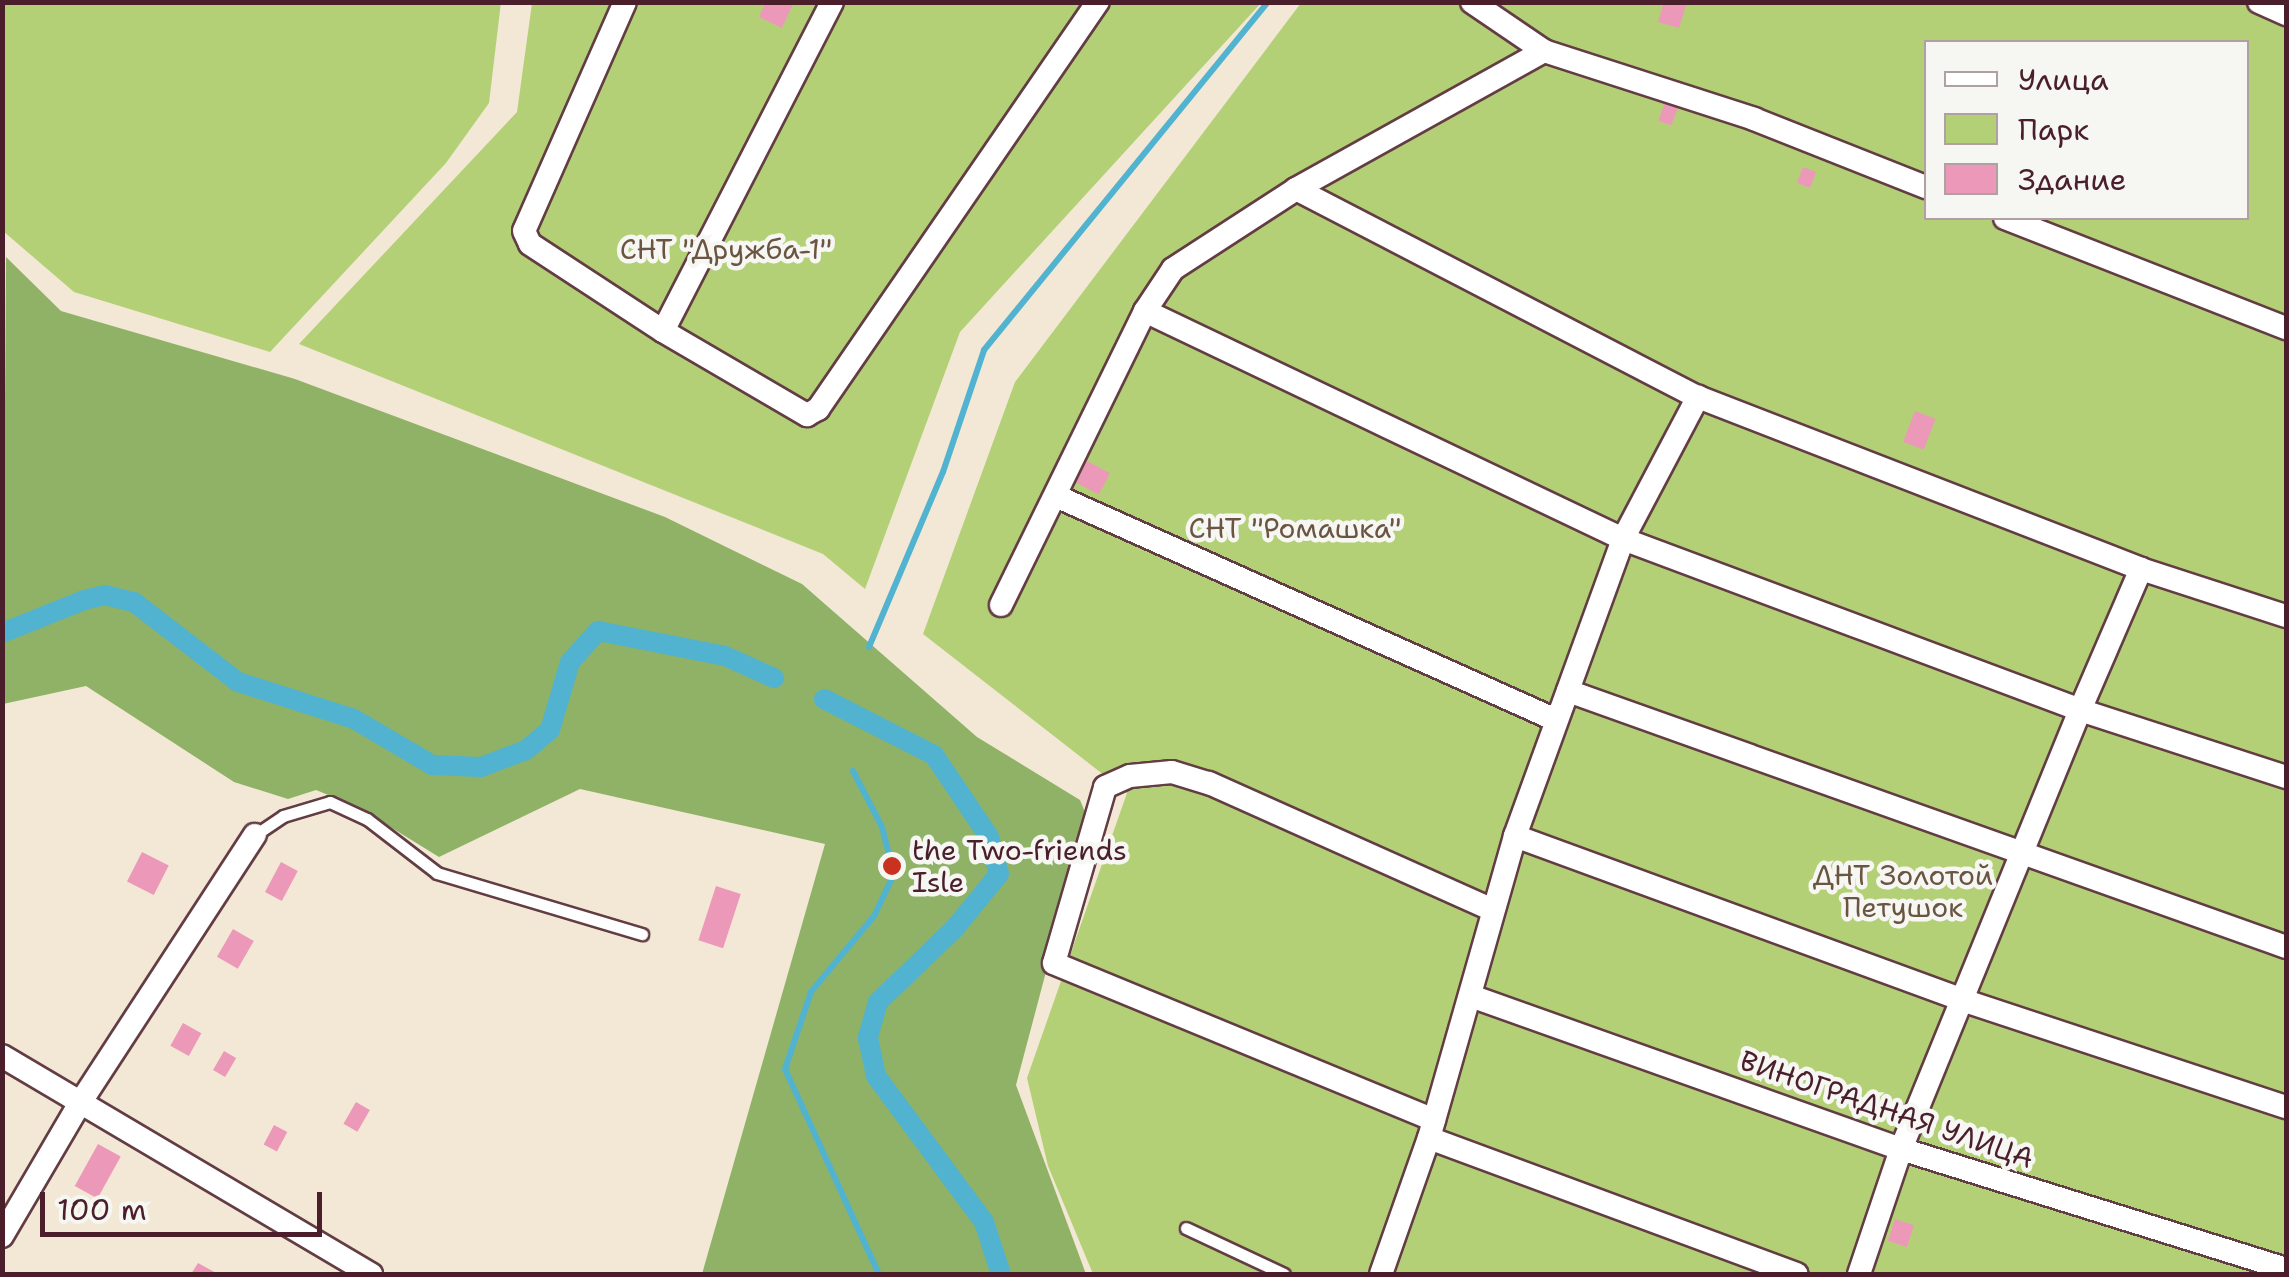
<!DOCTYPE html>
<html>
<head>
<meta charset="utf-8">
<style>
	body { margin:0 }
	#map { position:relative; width:2289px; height:1277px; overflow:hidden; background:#f3e8d5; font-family:"Shantell Sans",sans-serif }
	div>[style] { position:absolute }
	.green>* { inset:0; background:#b4d076 }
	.forest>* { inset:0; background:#8fb267 }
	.stream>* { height:6px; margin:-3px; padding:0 3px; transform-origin:3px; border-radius:3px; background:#51b3d0 }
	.canal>* { height:20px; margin:-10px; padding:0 10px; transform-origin:10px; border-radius:10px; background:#51b3d0 }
	.building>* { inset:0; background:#ec98b9; transform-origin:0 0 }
	.roads { filter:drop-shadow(2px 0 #633d44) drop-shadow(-2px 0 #633d44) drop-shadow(0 2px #633d44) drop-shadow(0 -2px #633d44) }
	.service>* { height:11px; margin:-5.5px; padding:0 5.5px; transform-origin:5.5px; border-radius:5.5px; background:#fff }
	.minor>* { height:22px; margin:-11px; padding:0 11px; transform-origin:11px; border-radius:11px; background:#fff }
	.dots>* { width:28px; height:28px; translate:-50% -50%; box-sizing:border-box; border:5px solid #f6f6f2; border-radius:50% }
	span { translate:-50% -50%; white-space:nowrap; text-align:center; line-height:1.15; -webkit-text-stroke:9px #f6f6f2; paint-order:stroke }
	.park-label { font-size:28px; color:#6a5442 }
	.poi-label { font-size:28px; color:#4a1f2b }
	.left { translate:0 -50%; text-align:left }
	.street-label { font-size:28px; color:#4a1f2b }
	.frame { position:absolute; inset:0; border:5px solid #4a1f2b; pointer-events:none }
	.legend { position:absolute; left:1924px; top:40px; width:325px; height:180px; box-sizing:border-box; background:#f6f6f2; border:2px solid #b1a0a2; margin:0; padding:12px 18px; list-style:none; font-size:30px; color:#4a1f2b }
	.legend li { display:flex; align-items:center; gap:20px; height:50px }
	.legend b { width:50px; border:2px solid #b1a0a2 }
	.scale { position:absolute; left:40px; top:1192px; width:282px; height:45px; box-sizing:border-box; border:5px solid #4a1f2b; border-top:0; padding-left:12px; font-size:30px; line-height:35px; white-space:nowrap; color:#4a1f2b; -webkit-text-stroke:8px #f6f6f2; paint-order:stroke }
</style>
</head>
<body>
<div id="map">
	<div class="green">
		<i style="clip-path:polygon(501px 2px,489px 103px,446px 163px,270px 352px,74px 292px,3px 231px,3px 3px)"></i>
		<i style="clip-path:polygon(532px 3px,1261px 3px,960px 332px,865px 589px,823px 554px,299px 344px,517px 112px)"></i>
		<i style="clip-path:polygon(evenodd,1301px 3px,2286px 3px,2286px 1274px,1093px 1274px,1048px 1166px,1027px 1078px,1127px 793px,923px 634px,1015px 382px,1301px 3px,1926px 42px,2246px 42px,2246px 218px,1926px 218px,1926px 42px)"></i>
	</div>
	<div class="forest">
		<i style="clip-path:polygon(6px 257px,61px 311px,295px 379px,665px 517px,802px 584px,977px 737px,1080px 800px,1087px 817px,1016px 1085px,1086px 1274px,702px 1274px,825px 844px,580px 789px,439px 857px,358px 807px,316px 790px,288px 799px,234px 782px,86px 686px,3px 704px)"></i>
	</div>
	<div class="stream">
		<i style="left:869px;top:647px;width:190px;rotate:-67.1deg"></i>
		<i style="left:943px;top:472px;width:129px;rotate:-71.4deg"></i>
		<i style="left:984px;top:350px;width:449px;rotate:-50.8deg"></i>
		<i style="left:853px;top:771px;width:63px;rotate:62.6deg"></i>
		<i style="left:882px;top:827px;width:49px;rotate:75.7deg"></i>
		<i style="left:894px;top:874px;width:47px;rotate:115.5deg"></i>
		<i style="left:874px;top:916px;width:99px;rotate:129.7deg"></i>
		<i style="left:811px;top:992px;width:81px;rotate:108.7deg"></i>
		<i style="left:785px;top:1069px;width:226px;rotate:65.4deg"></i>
	</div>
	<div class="canal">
		<i style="left:2px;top:633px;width:88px;rotate:-21.9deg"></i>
		<i style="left:84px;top:600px;width:22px;rotate:-13deg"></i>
		<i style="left:105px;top:595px;width:30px;rotate:14deg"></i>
		<i style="left:134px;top:602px;width:131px;rotate:37.6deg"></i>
		<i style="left:238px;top:682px;width:122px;rotate:17.7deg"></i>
		<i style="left:354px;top:719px;width:91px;rotate:30.5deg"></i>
		<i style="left:432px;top:765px;width:49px;rotate:2.3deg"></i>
		<i style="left:481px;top:767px;width:48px;rotate:-20.7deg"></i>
		<i style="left:526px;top:750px;width:31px;rotate:-40deg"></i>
		<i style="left:550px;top:730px;width:71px;rotate:-73.6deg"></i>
		<i style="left:570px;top:662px;width:42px;rotate:-47.9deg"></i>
		<i style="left:598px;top:631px;width:129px;rotate:11.1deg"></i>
		<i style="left:725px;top:656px;width:54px;rotate:24.2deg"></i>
		<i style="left:824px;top:699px;width:123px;rotate:27deg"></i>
		<i style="left:934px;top:755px;width:99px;rotate:56.1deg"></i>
		<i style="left:989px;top:837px;width:38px;rotate:75deg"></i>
		<i style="left:999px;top:874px;width:70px;rotate:129.2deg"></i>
		<i style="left:955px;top:928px;width:107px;rotate:136.1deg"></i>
		<i style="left:878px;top:1002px;width:37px;rotate:106deg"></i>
		<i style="left:868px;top:1038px;width:39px;rotate:78deg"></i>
		<i style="left:876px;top:1076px;width:182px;rotate:53.5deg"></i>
		<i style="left:984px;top:1222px;width:55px;rotate:71.9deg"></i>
	</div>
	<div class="building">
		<i style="clip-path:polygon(766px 2px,794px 2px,782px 28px,759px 17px)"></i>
		<i style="clip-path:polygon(1664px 2px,1687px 2px,1679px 28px,1658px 22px)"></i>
		<i style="left:1666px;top:100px;width:14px;height:22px;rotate:21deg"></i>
		<i style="left:1803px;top:167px;width:14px;height:17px;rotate:21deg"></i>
		<i style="left:1915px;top:411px;width:22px;height:33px;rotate:21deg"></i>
		<i style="left:1087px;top:461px;width:26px;height:24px;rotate:28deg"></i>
		<i style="left:142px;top:852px;width:30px;height:33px;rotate:27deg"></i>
		<i style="left:281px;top:862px;width:19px;height:34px;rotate:28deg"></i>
		<i style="left:716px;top:886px;width:26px;height:57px;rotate:18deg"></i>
		<i style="left:233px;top:929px;width:24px;height:32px;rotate:30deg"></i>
		<i style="left:183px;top:1023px;width:21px;height:26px;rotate:29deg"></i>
		<i style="left:224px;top:1051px;width:14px;height:22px;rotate:30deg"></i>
		<i style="left:356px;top:1102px;width:16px;height:25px;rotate:30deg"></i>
		<i style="left:274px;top:1125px;width:15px;height:22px;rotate:28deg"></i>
		<i style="left:98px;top:1144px;width:26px;height:48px;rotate:29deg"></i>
		<i style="left:1895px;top:1219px;width:20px;height:23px;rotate:18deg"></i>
		<i style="clip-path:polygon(198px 1263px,218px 1274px,191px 1274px)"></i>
	</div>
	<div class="roads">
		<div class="service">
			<i style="left:255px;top:835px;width:34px;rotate:-34deg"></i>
			<i style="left:283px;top:816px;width:49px;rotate:-16.6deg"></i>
			<i style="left:330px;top:802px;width:41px;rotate:24.7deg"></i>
			<i style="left:367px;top:819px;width:88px;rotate:37.6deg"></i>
			<i style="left:437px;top:873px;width:214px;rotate:16.6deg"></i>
			<i style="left:1186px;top:1228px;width:108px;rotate:25.1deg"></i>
		</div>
		<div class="minor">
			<i style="left:625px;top:2px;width:250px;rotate:113.8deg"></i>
			<i style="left:524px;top:231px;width:14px;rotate:65deg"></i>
			<i style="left:530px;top:244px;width:159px;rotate:33.2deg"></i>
			<i style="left:663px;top:331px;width:167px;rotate:30.3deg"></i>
			<i style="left:807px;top:415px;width:13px;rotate:-29deg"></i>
			<i style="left:818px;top:409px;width:494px;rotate:-55.5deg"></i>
			<i style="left:1472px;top:2px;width:87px;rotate:34.2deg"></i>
			<i style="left:1544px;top:51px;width:221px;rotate:17.9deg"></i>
			<i style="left:1754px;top:119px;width:185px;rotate:21.6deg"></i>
			<i style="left:2259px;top:2px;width:30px;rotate:24deg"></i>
			<i style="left:1544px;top:51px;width:284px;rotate:150.9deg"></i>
			<i style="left:1296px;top:189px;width:453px;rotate:27.4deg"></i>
			<i style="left:1698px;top:397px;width:475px;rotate:21.2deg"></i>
			<i style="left:2005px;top:218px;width:302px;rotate:21.4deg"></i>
			<i style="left:1145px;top:311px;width:530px;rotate:25.5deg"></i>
			<i style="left:1623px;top:539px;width:488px;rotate:20.5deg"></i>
			<i style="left:2080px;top:710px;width:154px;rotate:-66.6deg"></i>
			<i style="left:2141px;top:569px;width:152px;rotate:18deg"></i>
			<i style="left:663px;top:331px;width:370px;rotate:-62.8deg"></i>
			<i style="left:1056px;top:496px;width:548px;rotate:24.13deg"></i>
			<i style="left:1001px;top:605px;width:327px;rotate:-63.9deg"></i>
			<i style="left:1145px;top:311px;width:50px;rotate:-56.3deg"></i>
			<i style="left:1173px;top:269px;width:147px;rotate:-33deg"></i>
			<i style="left:1568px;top:691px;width:762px;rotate:19.62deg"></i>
			<i style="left:1515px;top:836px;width:476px;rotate:20.1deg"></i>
			<i style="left:1962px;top:1000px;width:341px;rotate:18.3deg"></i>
			<i style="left:1471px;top:996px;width:456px;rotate:19.6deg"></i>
			<i style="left:1901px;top:1149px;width:403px;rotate:17.3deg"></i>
			<i style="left:2px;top:1056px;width:429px;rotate:30.6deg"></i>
			<i style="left:1434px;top:1120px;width:411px;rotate:-157.6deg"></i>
			<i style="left:1054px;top:963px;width:183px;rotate:-73.8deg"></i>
			<i style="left:1105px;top:787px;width:27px;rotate:-24deg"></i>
			<i style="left:1130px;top:776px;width:42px;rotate:-5.4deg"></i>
			<i style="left:1172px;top:772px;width:39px;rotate:17deg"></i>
			<i style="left:1209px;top:783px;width:311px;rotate:24.1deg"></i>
			<i style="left:1429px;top:1138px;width:392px;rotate:20.3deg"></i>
			<i style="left:2px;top:1236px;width:154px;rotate:-59.6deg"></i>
			<i style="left:80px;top:1103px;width:320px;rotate:-56.9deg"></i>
			<i style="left:1381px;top:1274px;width:144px;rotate:-70.6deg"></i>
			<i style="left:1429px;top:1138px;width:314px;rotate:-74.1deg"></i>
			<i style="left:1515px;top:836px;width:316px;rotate:-70deg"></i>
			<i style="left:1623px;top:539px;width:161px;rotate:-62.2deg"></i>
			<i style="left:1859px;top:1274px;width:132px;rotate:-71.4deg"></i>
			<i style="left:1901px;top:1149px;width:474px;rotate:-67.8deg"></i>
			<i style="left:2080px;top:710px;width:217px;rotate:18deg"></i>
		</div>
	</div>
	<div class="dots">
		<i style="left:892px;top:866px;background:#c8321e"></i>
	</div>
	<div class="park-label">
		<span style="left:726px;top:249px">СНТ "Дружба-1"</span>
		<span style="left:1295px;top:528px">СНТ "Ромашка"</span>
		<span style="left:1903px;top:891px">ДНТ Золотой<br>Петушок</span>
	</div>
	<div class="poi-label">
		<span class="left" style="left:912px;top:866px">the Two-friends<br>Isle</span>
	</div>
	<div class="street-label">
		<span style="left:1887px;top:1109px;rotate:19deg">ВИНОГРАДНАЯ УЛИЦА</span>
	</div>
	<div class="frame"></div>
	<ul class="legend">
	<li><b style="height:12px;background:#fff"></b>Улица</li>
	<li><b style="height:28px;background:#b4d076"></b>Парк</li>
	<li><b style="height:28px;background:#ec98b9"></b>Здание</li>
	</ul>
	<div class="scale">100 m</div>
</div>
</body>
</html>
